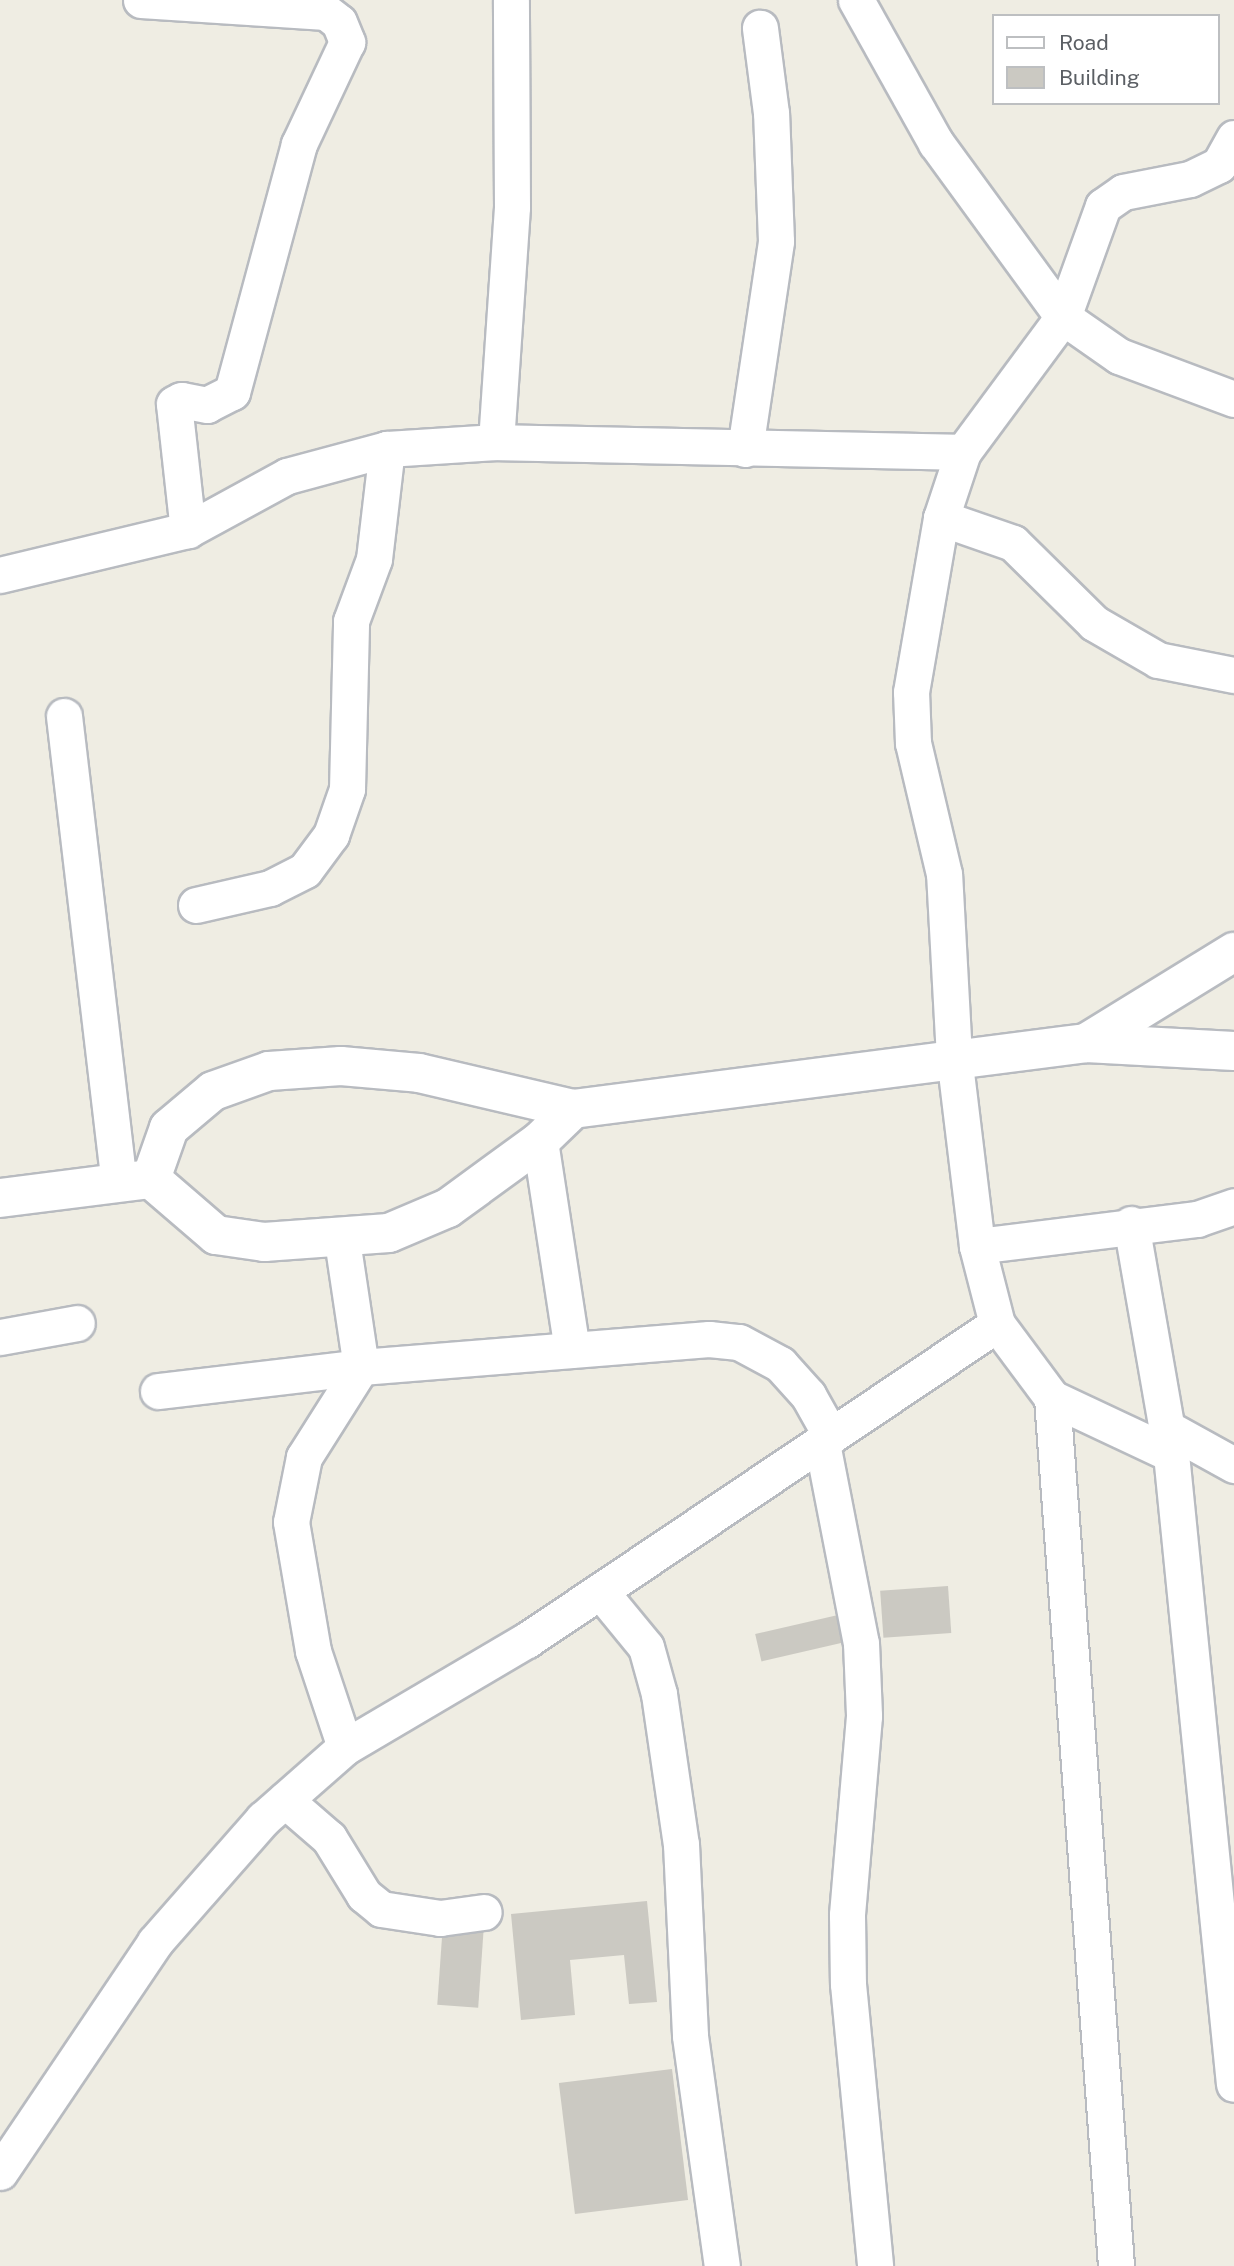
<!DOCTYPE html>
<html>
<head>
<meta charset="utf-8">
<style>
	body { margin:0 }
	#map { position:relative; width:1234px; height:2266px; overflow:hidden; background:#efede3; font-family:"Public Sans",sans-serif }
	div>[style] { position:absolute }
	.building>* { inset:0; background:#cbc9c2; transform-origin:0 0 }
	.roads { filter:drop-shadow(2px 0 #b8bbc0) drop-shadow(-2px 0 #b8bbc0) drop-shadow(0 2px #b8bbc0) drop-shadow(0 -2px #b8bbc0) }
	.minor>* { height:35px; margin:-17.5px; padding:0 17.5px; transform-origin:17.5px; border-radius:17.5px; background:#fff }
	.tertiary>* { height:38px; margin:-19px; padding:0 19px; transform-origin:19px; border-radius:19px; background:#fff }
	span { translate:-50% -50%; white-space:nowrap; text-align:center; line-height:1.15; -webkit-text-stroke:7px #fff; paint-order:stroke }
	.legend { position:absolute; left:992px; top:14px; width:228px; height:91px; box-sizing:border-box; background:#fff; border:2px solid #bdbfc1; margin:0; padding:9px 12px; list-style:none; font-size:21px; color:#5b5f64 }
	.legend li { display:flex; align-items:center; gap:14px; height:35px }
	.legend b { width:35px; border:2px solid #bdbfc1 }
</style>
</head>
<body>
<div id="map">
	<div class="building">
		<i style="left:948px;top:1586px;width:47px;height:68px;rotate:86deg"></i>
		<i style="left:838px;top:1615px;width:28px;height:85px;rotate:77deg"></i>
		<i style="clip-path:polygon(647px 1901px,657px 2002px,629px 2004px,624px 1955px,570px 1960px,575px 2015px,521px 2020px,511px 1914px)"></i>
		<i style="left:443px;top:1923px;width:41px;height:82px;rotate:4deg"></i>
		<i style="left:672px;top:2069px;width:132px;height:114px;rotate:83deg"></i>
	</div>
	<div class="roads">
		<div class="minor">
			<i style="left:141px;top:0;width:185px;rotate:3.7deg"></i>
			<i style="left:326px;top:12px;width:16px;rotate:38deg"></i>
			<i style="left:339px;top:22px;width:22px;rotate:68deg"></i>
			<i style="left:347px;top:42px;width:113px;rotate:115.2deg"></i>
			<i style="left:299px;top:144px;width:257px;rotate:105.1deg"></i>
			<i style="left:232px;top:392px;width:28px;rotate:153deg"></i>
			<i style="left:207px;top:405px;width:26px;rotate:-169deg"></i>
			<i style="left:181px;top:400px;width:8px;rotate:150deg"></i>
			<i style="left:174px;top:404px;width:127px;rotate:83.7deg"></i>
			<i style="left:856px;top:0;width:164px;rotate:60.8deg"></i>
			<i style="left:936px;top:143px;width:215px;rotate:53.9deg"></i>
			<i style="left:1063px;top:317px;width:68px;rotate:34.9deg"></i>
			<i style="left:1119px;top:356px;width:123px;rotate:20.5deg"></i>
			<i style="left:496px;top:442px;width:236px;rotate:-86.1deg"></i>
			<i style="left:512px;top:207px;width:207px;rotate:-90.3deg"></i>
			<i style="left:745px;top:449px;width:210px;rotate:-81.5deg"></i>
			<i style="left:776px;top:241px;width:128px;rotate:-92.2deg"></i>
			<i style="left:771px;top:113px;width:86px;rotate:-97.4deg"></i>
			<i style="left:941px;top:518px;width:76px;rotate:19.1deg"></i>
			<i style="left:1013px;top:543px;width:114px;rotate:44.6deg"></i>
			<i style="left:1094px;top:623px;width:74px;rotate:30deg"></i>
			<i style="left:1158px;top:660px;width:77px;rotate:11.2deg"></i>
			<i style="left:0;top:575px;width:193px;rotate:-13.5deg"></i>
			<i style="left:188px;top:530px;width:113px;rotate:-28.6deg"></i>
			<i style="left:287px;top:476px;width:104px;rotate:-15.1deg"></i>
			<i style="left:387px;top:449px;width:109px;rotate:-3.7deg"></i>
			<i style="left:496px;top:442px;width:467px;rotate:1.2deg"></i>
			<i style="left:963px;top:452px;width:168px;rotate:-53.5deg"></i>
			<i style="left:1063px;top:317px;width:118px;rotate:-70.2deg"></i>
			<i style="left:1103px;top:206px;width:24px;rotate:-35deg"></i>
			<i style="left:1123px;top:192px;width:68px;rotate:-11deg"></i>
			<i style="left:1190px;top:179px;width:32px;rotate:-26deg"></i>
			<i style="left:1219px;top:165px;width:31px;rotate:-61deg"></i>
			<i style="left:64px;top:716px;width:469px;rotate:83.3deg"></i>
			<i style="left:196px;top:905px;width:76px;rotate:-12.9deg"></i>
			<i style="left:270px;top:888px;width:39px;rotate:-27deg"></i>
			<i style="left:305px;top:870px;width:44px;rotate:-53.4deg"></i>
			<i style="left:331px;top:835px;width:49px;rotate:-70.8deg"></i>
			<i style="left:347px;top:789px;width:168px;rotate:-88.6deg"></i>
			<i style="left:351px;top:621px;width:66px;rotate:-69.6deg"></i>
			<i style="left:374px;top:559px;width:111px;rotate:-83.3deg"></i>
			<i style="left:540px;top:1141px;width:211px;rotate:81.3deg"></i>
			<i style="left:1131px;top:1224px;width:233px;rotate:80.1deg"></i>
			<i style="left:342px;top:1240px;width:128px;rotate:81.5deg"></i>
			<i style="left:361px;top:1367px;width:107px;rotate:122.3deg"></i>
			<i style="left:304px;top:1457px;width:66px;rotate:101.3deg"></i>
			<i style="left:291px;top:1522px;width:131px;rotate:80.3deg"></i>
			<i style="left:313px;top:1651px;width:101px;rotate:71.6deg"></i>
			<i style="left:977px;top:1246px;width:222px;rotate:-7deg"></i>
			<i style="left:1197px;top:1219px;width:39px;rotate:-19deg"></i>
			<i style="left:997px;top:1324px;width:92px;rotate:53.4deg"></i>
			<i style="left:1052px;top:1398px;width:870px;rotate:85.78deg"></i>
			<i style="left:0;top:1337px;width:78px;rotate:-10.3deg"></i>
			<i style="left:158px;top:1391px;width:204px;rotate:-6.7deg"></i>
			<i style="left:361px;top:1367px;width:349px;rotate:-4.6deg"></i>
			<i style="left:709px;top:1339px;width:30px;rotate:6deg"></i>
			<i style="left:739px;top:1342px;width:47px;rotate:28.2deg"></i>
			<i style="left:780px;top:1364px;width:42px;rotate:47.9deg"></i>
			<i style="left:808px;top:1395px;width:47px;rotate:60.7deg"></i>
			<i style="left:1052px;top:1398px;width:132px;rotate:25.2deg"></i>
			<i style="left:1171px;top:1454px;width:633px;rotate:84.29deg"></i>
			<i style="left:1167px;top:1428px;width:77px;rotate:28.9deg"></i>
			<i style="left:822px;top:1443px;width:204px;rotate:79deg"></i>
			<i style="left:861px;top:1643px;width:73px;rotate:87.6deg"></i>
			<i style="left:864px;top:1716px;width:200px;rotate:94.9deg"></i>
			<i style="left:847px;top:1915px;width:69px;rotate:89.2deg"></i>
			<i style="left:848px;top:1984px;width:283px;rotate:84.5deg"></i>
			<i style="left:600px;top:1591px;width:72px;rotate:50.6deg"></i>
			<i style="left:646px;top:1647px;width:49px;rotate:74.5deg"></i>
			<i style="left:659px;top:1694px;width:152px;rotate:81.7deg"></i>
			<i style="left:681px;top:1844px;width:192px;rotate:87.3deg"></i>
			<i style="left:690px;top:2036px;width:232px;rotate:82.1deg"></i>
			<i style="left:285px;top:1800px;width:58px;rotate:40.8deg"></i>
			<i style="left:329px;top:1838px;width:67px;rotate:58.4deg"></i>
			<i style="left:364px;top:1895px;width:22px;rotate:39deg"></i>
			<i style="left:381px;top:1909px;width:60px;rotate:8.7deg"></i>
			<i style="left:440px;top:1918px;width:44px;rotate:-7.8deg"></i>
			<i style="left:0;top:2172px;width:277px;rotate:-56deg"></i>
			<i style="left:155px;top:1942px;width:164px;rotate:-48.7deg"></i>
			<i style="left:263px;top:1819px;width:109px;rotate:-41.3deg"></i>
			<i style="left:345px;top:1747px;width:211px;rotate:-30.5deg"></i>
			<i style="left:527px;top:1640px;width:566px;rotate:-33.91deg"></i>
			<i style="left:997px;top:1324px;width:81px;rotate:-104.4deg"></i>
			<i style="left:977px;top:1246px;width:190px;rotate:-96.9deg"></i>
			<i style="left:954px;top:1057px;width:183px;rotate:-93.1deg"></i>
			<i style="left:944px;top:874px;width:135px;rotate:-103.3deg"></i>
			<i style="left:913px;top:743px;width:51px;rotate:-92.2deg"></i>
			<i style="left:911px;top:692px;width:177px;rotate:-80.2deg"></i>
			<i style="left:941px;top:518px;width:70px;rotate:-71.6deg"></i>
		</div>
		<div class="tertiary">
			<i style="left:1086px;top:1043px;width:174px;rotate:-31.6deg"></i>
			<i style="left:151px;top:1179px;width:86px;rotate:40.7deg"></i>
			<i style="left:216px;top:1235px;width:49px;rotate:8.3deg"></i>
			<i style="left:264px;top:1242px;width:125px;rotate:-4.1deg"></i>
			<i style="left:389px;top:1233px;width:64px;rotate:-23deg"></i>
			<i style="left:448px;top:1208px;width:114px;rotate:-36.1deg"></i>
			<i style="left:540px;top:1141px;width:46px;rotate:-44.1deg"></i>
			<i style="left:0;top:1198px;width:152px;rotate:-7.2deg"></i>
			<i style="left:151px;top:1179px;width:54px;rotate:-70.6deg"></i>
			<i style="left:169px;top:1128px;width:57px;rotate:-40.1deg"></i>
			<i style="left:213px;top:1091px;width:59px;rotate:-19.7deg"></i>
			<i style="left:269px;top:1071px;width:72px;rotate:-4deg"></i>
			<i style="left:341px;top:1066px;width:78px;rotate:5.1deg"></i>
			<i style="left:419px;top:1073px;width:158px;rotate:13.2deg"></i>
			<i style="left:573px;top:1109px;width:517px;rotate:-7.33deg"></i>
			<i style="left:1086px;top:1043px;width:148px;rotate:3.1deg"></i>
		</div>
	</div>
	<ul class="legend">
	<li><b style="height:9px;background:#fff"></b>Road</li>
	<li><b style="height:19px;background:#cbc9c2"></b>Building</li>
	</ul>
</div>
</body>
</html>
